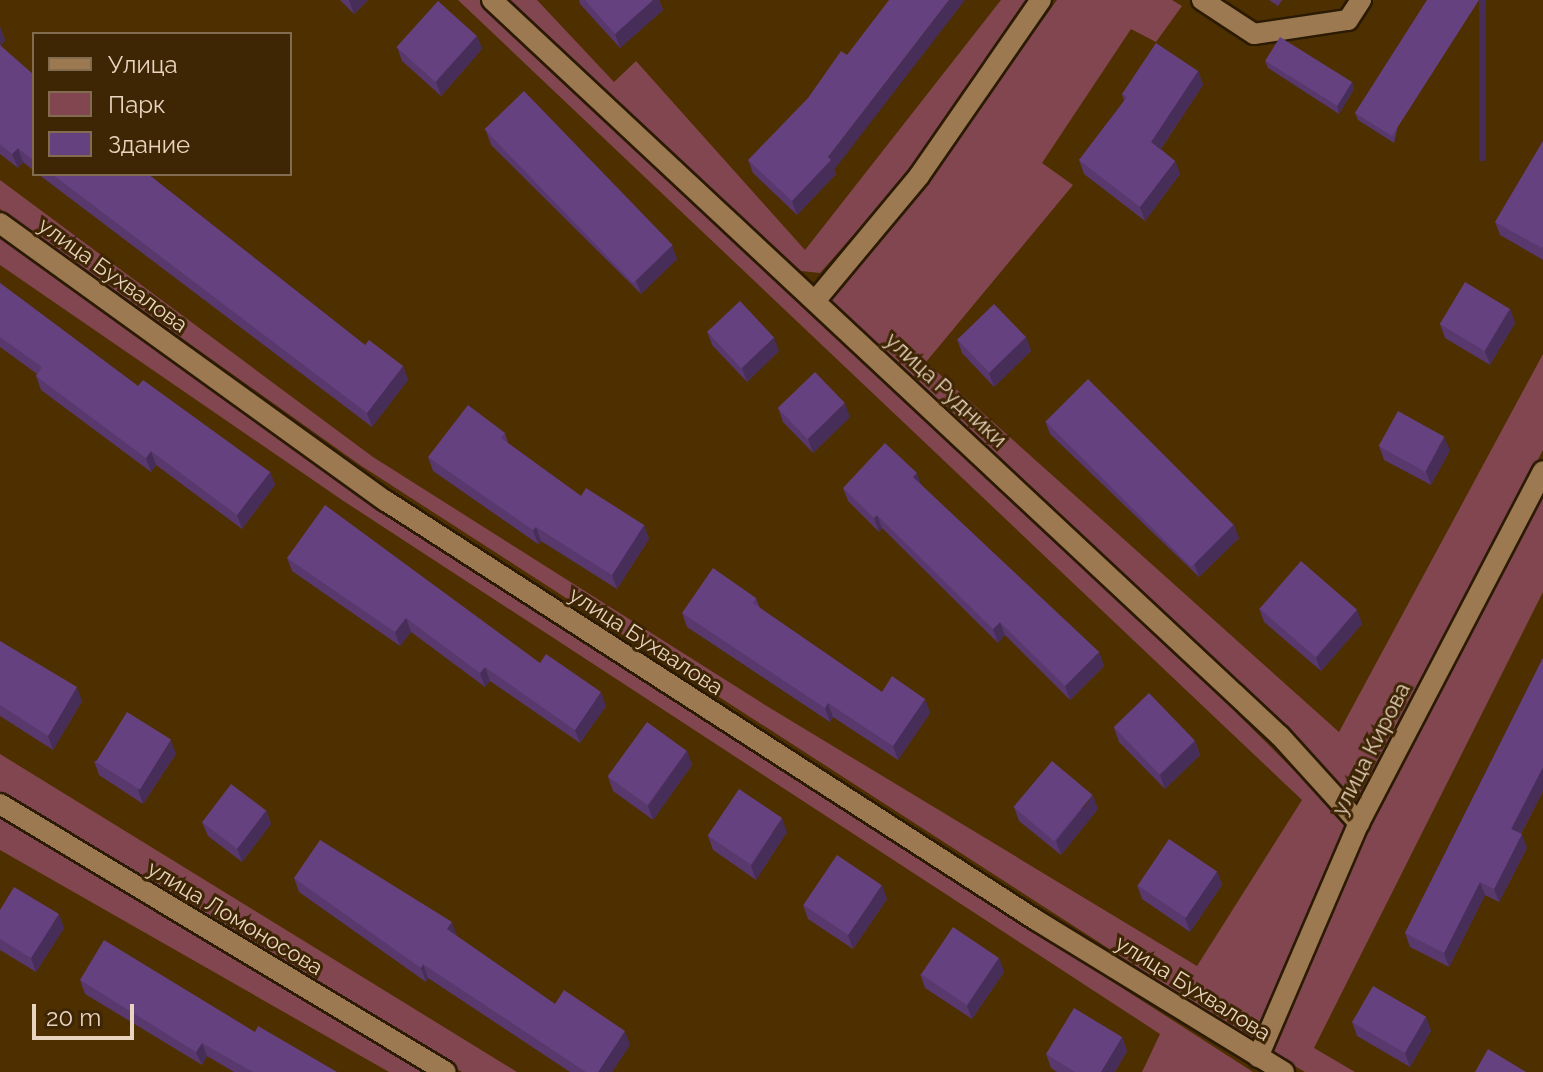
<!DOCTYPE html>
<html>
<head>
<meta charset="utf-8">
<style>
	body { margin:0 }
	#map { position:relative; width:1543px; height:1072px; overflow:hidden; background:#4d2f00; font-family:Raleway,sans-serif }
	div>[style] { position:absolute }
	.green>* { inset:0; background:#824650 }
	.roads { filter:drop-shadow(2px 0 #2b1a04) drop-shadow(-2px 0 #2b1a04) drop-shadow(0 2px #2b1a04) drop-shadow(0 -2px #2b1a04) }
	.minor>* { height:20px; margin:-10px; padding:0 10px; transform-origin:10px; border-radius:10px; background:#9c7950 }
	.wall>* { inset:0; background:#58386d }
	.shaded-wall>* { inset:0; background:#472e59; transform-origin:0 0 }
	.building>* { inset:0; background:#66417f; transform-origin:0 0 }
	span { translate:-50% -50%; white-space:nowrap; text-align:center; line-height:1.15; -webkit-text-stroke:6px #3e2605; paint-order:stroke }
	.street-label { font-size:22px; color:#e8d4bf }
	.legend { position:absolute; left:32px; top:32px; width:260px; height:144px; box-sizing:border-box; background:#3e2605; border:2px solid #826c4f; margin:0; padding:10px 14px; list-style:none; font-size:24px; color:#e8d4bf }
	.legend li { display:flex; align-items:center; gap:16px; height:40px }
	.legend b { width:40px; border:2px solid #826c4f }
	.scale { position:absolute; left:32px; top:1004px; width:102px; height:36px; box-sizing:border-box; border:4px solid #e8d4bf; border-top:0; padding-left:10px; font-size:24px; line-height:28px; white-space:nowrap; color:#e8d4bf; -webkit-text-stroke:6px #3e2605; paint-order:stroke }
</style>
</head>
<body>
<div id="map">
	<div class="green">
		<i style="clip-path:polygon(458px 0,480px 0,1124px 601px,1347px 823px,1255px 1043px,360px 465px,0 209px,0 180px,373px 457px,765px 705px,1197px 966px,1302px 800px)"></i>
		<i style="clip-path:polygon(506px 0,537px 0,614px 82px,636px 61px,805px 250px,1001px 0,1030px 0,911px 170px,820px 273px,801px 271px)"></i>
		<i style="clip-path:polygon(1057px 0,1172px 0,1182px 6px,1156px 42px,1131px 29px,1042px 163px,1073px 185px,926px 362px,1339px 732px,1543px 354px,1543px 450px,1355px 806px,1289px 732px,832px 301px,833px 290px,925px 181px)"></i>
		<i style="clip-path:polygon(0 238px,377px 509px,1253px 1072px,1142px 1072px,1160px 1034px,342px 500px,0 265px)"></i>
		<i style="clip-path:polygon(1543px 490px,1543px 592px,1314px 1048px,1355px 1072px,1305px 1072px,1270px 1052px,1366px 827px)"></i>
		<i style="clip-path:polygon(0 754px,517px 1072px,462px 1072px,0 793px)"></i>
		<i style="clip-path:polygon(0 813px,430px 1072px,389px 1072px,0 850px)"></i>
	</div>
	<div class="roads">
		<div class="minor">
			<i style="left:492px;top:0;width:1078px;rotate:43.05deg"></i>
			<i style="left:1280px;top:736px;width:118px;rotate:47.8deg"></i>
			<i style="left:1202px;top:0;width:62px;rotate:33.2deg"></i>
			<i style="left:1254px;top:34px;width:95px;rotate:-8.5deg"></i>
			<i style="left:1348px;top:20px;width:24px;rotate:-57deg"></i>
			<i style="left:0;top:223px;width:476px;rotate:35.8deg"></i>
			<i style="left:386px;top:501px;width:773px;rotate:32.81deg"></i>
			<i style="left:1036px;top:920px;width:291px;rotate:31.5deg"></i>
			<i style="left:815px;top:301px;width:163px;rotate:-50.2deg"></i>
			<i style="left:919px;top:176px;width:214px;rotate:-55.3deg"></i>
			<i style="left:0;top:804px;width:520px;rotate:31deg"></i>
			<i style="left:1258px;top:1057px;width:255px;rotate:-66.7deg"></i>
			<i style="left:1359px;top:823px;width:397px;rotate:-62.4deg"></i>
		</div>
	</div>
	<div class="wall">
		<i style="clip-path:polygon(340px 0,368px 0,354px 14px)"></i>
		<i style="clip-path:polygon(579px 0,659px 0,663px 10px,620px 48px,580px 4px)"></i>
		<i style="clip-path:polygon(1269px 0,1282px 0,1278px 6px)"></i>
		<i style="clip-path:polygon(1427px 0,1394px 143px,1358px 120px,1355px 113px)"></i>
		<i style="clip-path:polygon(0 27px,5px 40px,0 46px,34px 75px,34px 171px,23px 162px,18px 168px,0 154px)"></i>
		<i style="clip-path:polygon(477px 36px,482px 49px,441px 96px,402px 61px,397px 47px)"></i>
		<i style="clip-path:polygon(1265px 61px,1352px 82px,1354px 89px,1339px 114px,1268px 68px)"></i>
		<i style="clip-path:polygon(1198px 71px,1203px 85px,1161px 149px,1175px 161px,1180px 174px,1145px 221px,1084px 174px,1079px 160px,1124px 101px,1122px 94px)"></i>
		<i style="clip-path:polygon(486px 131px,677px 259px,641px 294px,491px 145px)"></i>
		<i style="clip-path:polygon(1543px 141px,1543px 260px,1500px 235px,1495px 222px)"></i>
		<i style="clip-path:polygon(748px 160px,834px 170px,836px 174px,797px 215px,753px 173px)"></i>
		<i style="clip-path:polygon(38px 174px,148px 174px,365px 345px,403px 366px,408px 380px,372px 427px)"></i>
		<i style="clip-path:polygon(0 283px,138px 386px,270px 472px,275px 485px,242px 529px,156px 465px,151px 472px,41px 390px,36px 376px,37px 374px,0 347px)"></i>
		<i style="clip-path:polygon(1510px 309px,1515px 323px,1490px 365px,1445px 338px,1440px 324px)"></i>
		<i style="clip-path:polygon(707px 331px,779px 351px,747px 382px,712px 345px)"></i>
		<i style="clip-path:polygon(1026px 337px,1031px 351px,994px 387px,962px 353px,957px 339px)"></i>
		<i style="clip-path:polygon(778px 408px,850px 417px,813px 453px,783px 422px)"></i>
		<i style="clip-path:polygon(1045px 421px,1239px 538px,1199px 577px,1050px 434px)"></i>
		<i style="clip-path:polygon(505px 433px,508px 443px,581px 496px,644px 525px,649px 539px,617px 589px,541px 541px,538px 544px,433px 471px,428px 457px)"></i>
		<i style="clip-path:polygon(1379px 446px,1450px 450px,1431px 485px,1384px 460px)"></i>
		<i style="clip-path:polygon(921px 485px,1099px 652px,1104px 666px,1070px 700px,1005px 635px,998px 643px,882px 528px,879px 532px,848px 501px,843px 488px)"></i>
		<i style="clip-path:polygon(287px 558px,540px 663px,606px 706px,580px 743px,490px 681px,485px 687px,411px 632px,400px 646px,292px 571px)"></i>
		<i style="clip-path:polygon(756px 598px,760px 608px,882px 692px,925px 699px,930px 713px,898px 760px,833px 717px,830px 722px,687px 627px,682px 613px)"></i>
		<i style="clip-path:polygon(1259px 608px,1357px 610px,1362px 624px,1321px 671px,1264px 622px)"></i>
		<i style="clip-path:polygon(0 641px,82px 701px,53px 750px,0 716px)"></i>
		<i style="clip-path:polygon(1543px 658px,1543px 791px,1521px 834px,1527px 848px,1499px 902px,1485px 895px,1449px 967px,1410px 947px,1405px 933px)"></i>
		<i style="clip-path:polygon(1114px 728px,1195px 741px,1200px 755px,1165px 789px,1119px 742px)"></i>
		<i style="clip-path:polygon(687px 751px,692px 765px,653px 820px,613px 791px,608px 777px)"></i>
		<i style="clip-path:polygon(176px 754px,143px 804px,99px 775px,94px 761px)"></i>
		<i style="clip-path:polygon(1014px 807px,1098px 809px,1061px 855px,1019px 821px)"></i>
		<i style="clip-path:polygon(266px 810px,271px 824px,242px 862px,208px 836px,202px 822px)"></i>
		<i style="clip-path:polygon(787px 832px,756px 880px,713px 850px,708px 836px)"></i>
		<i style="clip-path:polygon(1217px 871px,1222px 885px,1190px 932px,1142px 899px,1137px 885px)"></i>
		<i style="clip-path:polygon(294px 878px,456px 936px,555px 1004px,630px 1045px,612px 1072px,570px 1072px,428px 978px,426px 982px,299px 892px)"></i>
		<i style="clip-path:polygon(887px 899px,853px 949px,808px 919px,803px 905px)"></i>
		<i style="clip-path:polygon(0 910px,64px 928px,36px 972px,0 950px)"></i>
		<i style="clip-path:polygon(999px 958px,1004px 972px,972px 1019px,925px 988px,920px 974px)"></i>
		<i style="clip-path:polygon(80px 980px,255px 1032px,337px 1072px,234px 1072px,207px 1056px,202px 1065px,85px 994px)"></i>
		<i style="clip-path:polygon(1426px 1017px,1431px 1031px,1410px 1067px,1357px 1036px,1352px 1022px)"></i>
		<i style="clip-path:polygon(1122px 1037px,1127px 1051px,1115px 1072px,1057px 1072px,1051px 1068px,1046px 1054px)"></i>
	</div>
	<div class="shaded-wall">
		<i style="clip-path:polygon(349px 0,368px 0,354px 14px)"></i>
		<i style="clip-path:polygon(653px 0,659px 0,663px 10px,620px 48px,615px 34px)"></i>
		<i style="clip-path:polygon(949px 0,965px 0,834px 170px,836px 174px,797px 215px,792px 201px,828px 157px)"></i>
		<i style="left:1479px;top:0;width:7px;height:161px"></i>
		<i style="clip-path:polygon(0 27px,5px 40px,0 46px)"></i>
		<i style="clip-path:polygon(477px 36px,482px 49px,441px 96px,436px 82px)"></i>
		<i style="clip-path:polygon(1198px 71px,1203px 85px,1156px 156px,1151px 142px)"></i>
		<i style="clip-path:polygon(1352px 82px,1354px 89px,1339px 114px,1337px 106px)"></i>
		<i style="clip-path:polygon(18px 148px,23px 162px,18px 168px,12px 154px)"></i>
		<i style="clip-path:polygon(1175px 161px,1180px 174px,1145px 221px,1140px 207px)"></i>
		<i style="clip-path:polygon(672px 245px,677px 259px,641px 294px,636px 280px)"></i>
		<i style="clip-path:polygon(1510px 309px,1515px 323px,1490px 365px,1485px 351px)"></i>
		<i style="clip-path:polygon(774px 337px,779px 351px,747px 382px,742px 368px)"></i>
		<i style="clip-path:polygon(1026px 337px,1031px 351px,994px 387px,989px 373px)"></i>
		<i style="clip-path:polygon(403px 366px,408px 380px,372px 427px,367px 413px)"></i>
		<i style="clip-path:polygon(845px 403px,850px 417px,813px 453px,808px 439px)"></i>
		<i style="clip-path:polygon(1444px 437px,1450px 450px,1431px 485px,1426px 471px)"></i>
		<i style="clip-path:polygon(151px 451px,156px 465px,151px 472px,146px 458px)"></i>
		<i style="clip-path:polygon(270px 472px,275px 485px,242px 529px,237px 515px)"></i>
		<i style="clip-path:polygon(917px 473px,922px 487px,913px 477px)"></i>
		<i style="clip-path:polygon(877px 515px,882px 528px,879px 532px,874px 518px)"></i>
		<i style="clip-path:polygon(1234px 524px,1239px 538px,1199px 577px,1194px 563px)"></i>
		<i style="clip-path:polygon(644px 525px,649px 539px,617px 589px,612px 575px)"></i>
		<i style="clip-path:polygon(536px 527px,541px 541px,538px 544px,533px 530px)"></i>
		<i style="clip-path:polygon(1357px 610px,1362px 624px,1321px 671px,1316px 658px)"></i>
		<i style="clip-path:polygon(406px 618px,411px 632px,400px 646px,395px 632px)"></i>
		<i style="clip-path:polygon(1000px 622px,1005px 635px,998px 643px,993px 629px)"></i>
		<i style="clip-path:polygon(1099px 652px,1104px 666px,1070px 700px,1065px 686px)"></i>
		<i style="clip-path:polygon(485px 667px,490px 681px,485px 687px,480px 673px)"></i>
		<i style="clip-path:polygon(77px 687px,82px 701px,53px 750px,48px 736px)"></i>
		<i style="clip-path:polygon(601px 692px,606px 706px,580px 743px,575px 730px)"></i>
		<i style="clip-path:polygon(925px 699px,930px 713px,898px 760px,893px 746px)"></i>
		<i style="clip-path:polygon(828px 703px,833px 717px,830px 722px,825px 708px)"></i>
		<i style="clip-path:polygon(171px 740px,176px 754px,143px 804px,138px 790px)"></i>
		<i style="clip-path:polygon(1195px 741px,1200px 755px,1165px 789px,1160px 775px)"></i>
		<i style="clip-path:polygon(687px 751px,692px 765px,653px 820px,648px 806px)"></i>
		<i style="clip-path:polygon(1543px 767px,1543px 791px,1516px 843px,1511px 829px)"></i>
		<i style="clip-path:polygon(1093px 795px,1098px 809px,1061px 855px,1056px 841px)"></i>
		<i style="clip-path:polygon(266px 810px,271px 824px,242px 862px,237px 848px)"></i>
		<i style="clip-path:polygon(782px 818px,787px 832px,756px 880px,751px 866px)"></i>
		<i style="clip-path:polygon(1522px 834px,1527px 848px,1499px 902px,1494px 889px)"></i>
		<i style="clip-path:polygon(1217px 871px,1222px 885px,1190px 932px,1185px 918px)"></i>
		<i style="clip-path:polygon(1480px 882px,1485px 895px,1449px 967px,1444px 953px)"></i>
		<i style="clip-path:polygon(882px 885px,887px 899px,853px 949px,848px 935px)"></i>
		<i style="clip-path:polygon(59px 914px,64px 928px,36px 972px,31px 958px)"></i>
		<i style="clip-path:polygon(452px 922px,457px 936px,447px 929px)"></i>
		<i style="clip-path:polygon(999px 958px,1004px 972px,972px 1019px,967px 1006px)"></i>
		<i style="clip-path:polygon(423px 964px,428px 978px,426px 982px,421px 968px)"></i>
		<i style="clip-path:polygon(1426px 1017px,1431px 1031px,1410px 1067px,1405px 1053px)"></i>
		<i style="clip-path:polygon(625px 1031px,630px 1045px,612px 1072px,598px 1072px)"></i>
		<i style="clip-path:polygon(1122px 1037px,1127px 1051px,1115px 1072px,1101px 1072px)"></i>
		<i style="clip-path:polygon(202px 1043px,207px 1056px,202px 1065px,196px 1052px)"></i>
	</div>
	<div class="building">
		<i style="clip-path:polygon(585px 0,653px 0,615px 34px)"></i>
		<i style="clip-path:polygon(889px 0,949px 0,828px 157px,831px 160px,792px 201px,748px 160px,808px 98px,841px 51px,847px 55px)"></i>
		<i style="clip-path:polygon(1427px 0,1479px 0,1392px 136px,1355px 113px)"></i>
		<i style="left:438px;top:1px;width:52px;height:62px;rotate:42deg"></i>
		<i style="left:1280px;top:37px;width:85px;height:28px;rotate:32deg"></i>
		<i style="clip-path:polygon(1156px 43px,1198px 71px,1151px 142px,1175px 161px,1140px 207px,1079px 160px,1127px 97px,1122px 94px)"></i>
		<i style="clip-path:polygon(0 45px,34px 75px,34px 161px,18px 148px,12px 154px,0 144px)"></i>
		<i style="left:524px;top:91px;width:214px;height:55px;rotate:46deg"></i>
		<i style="clip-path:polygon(1543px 141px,1543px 246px,1542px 248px,1495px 222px)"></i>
		<i style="clip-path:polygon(52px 174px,148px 174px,365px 345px,369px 340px,403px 366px,367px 413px)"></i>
		<i style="left:1465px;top:282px;width:52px;height:49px;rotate:31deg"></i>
		<i style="clip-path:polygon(0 283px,138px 386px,143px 380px,270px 472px,237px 515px,151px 451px,146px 458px,36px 376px,42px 367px,0 337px)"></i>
		<i style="left:740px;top:301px;width:50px;height:45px;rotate:47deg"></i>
		<i style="left:994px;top:304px;width:46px;height:51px;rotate:46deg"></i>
		<i style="left:815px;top:372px;width:43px;height:52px;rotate:46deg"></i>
		<i style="left:1088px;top:379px;width:206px;height:60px;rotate:45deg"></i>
		<i style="clip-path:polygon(468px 405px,505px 433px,501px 438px,581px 496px,586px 488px,644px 525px,612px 575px,536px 527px,533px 530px,428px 457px)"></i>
		<i style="left:1398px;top:411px;width:53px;height:40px;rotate:29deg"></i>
		<i style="clip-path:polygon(885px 443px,917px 473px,913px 477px,1099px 652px,1065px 686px,1000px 622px,993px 629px,877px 515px,874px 518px,843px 488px)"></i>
		<i style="clip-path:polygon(325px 505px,540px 663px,546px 654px,601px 692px,575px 730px,485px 667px,480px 673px,406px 618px,395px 632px,287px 558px)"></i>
		<i style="left:1301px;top:561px;width:74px;height:63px;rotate:41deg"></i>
		<i style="clip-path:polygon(713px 568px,756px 598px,753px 603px,882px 692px,892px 676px,925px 699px,893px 746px,828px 703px,825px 708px,682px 613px)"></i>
		<i style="clip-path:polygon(0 641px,77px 687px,48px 736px,0 705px)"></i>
		<i style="clip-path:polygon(1543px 658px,1543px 767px,1511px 829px,1522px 834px,1494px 889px,1480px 882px,1444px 953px,1405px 933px)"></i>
		<i style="left:1149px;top:693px;width:66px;height:49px;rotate:46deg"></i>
		<i style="left:127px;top:712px;width:52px;height:59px;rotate:32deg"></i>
		<i style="left:647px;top:722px;width:49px;height:67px;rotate:36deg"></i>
		<i style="left:1052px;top:761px;width:53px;height:60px;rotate:40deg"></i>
		<i style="left:231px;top:784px;width:44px;height:48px;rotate:37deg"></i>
		<i style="left:739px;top:789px;width:52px;height:56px;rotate:34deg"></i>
		<i style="left:1169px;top:839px;width:58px;height:56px;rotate:34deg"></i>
		<i style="clip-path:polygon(320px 840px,452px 922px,447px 929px,555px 1004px,564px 990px,625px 1031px,598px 1072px,586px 1072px,423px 964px,421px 968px,294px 878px)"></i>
		<i style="left:837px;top:855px;width:54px;height:60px;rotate:34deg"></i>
		<i style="clip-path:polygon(14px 887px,59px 914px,31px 958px,0 939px,0 910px)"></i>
		<i style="left:953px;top:927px;width:55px;height:57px;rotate:34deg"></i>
		<i style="clip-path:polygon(104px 940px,255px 1032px,258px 1026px,337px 1072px,253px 1072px,202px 1043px,196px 1052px,80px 980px)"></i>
		<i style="left:1373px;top:986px;width:61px;height:42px;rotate:30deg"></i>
		<i style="clip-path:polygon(1074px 1008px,1122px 1037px,1101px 1072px,1075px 1072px,1046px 1054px)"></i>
		<i style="clip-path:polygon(1488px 1049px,1526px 1072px,1475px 1072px)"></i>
	</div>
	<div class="street-label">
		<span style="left:113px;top:275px;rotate:36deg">улица Бухвалова</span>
		<span style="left:946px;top:390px;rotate:43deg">улица Рудники</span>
		<span style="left:646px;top:641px;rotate:33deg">улица Бухвалова</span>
		<span style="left:1371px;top:749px;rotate:-63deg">улица Кирова</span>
		<span style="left:235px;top:918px;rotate:31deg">улица Ломоносова</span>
		<span style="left:1193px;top:988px;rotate:32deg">улица Бухвалова</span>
	</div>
	<ul class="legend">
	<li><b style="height:10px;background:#9c7950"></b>Улица</li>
	<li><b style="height:22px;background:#824650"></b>Парк</li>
	<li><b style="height:22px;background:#66417f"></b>Здание</li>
	</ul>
	<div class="scale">20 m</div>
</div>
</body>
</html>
